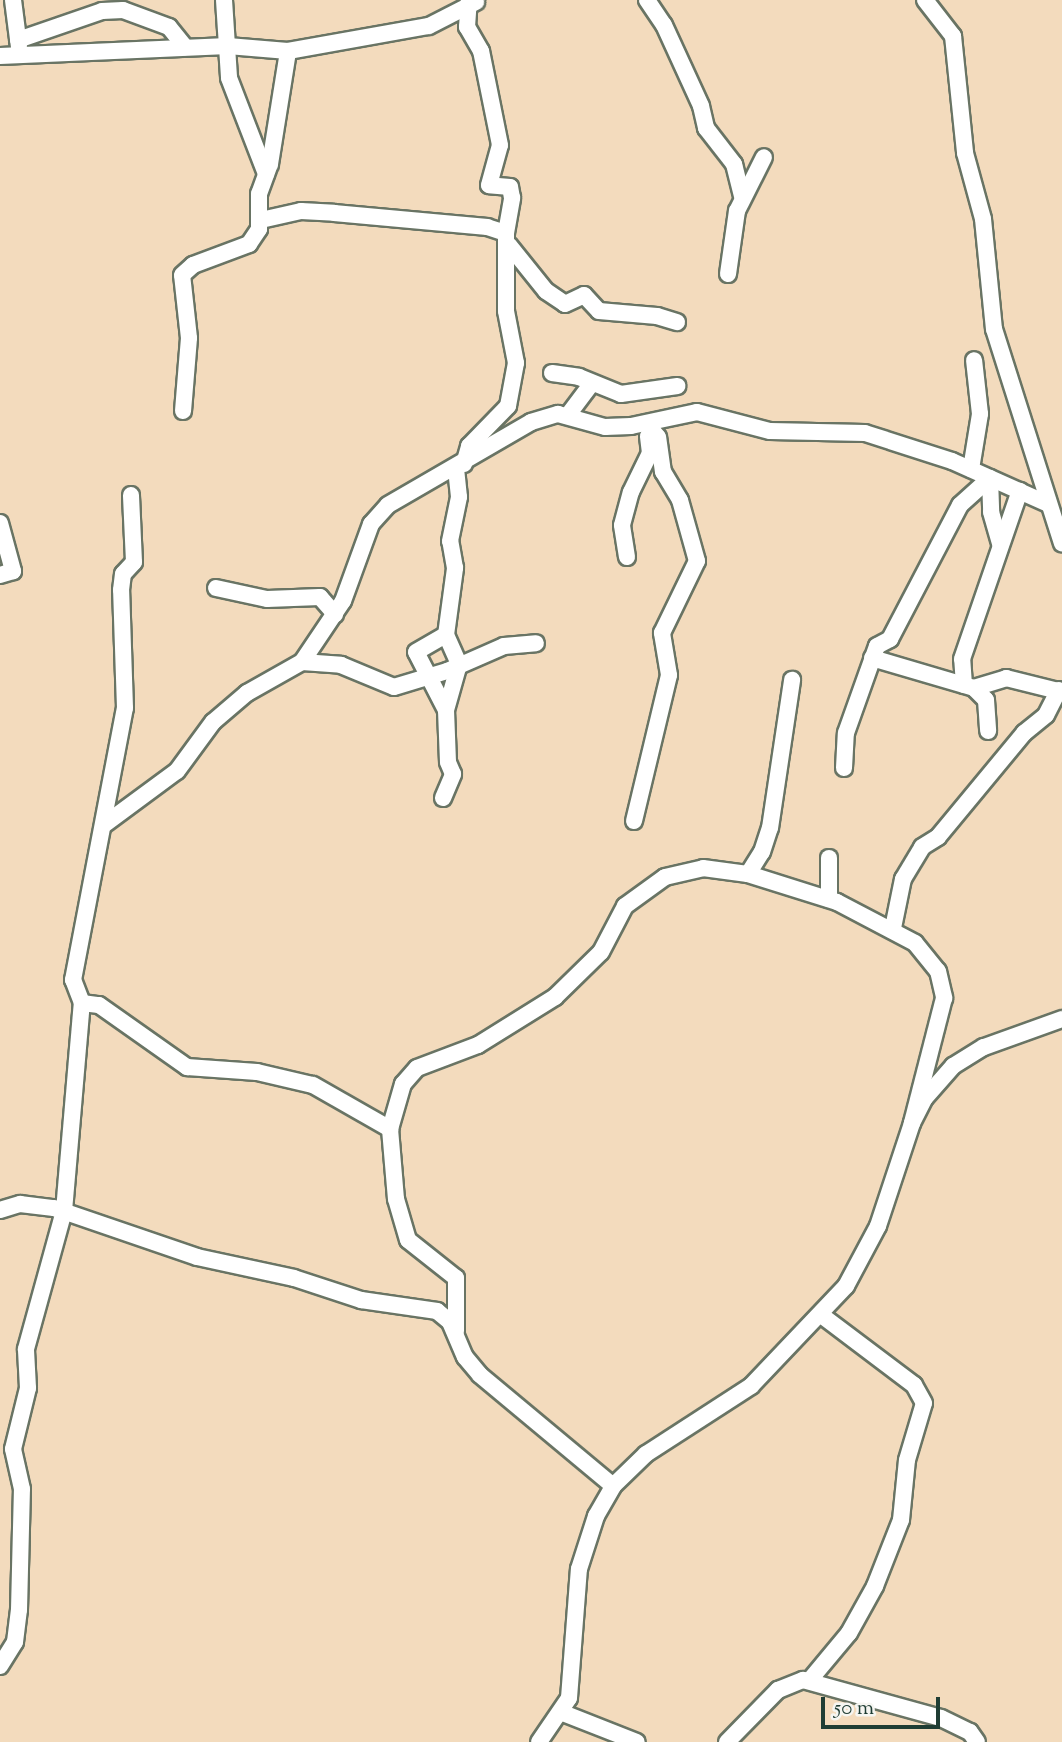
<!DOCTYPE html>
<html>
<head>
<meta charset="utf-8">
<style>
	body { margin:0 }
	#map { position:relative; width:1062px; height:1742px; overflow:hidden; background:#f3dbbd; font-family:"Sorts Mill Goudy",serif }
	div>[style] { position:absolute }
	.roads { filter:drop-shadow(2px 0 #697464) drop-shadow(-2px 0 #697464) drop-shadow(0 2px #697464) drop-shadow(0 -2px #697464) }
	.minor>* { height:16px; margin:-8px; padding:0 8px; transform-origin:8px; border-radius:8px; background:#fff }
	span { translate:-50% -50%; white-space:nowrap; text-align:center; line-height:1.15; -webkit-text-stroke:5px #f6f6f2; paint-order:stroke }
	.scale { position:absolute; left:821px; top:1697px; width:119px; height:32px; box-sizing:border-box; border:4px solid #1f3d34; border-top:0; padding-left:9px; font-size:21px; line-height:24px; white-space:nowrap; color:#1f3d34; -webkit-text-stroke:5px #f6f6f2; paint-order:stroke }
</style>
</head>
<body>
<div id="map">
	<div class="roads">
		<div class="minor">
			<i style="left:13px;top:0;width:47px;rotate:82.7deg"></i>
			<i style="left:224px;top:0;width:78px;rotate:86.3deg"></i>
			<i style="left:229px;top:78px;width:103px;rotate:68.9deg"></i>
			<i style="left:647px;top:0;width:30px;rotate:56deg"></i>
			<i style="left:664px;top:25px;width:89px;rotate:65.4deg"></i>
			<i style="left:701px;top:106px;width:23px;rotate:77deg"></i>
			<i style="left:706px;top:128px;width:46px;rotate:52.1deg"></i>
			<i style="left:734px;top:164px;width:33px;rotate:76deg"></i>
			<i style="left:925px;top:0;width:46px;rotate:52.1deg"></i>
			<i style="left:953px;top:36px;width:118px;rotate:84.1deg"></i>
			<i style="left:965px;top:153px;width:68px;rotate:74.7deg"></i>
			<i style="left:983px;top:219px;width:111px;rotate:84.3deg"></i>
			<i style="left:994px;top:329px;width:225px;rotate:72.4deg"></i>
			<i style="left:18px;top:40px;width:89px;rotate:-19deg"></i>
			<i style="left:102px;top:11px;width:21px;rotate:-3deg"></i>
			<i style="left:123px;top:10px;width:49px;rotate:20.3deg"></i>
			<i style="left:169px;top:27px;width:26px;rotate:51deg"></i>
			<i style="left:0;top:56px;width:228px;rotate:-2.5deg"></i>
			<i style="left:228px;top:46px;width:60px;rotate:4.8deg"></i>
			<i style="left:288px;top:51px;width:143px;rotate:-10.1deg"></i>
			<i style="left:429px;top:26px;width:53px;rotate:-27.1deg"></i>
			<i style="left:261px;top:220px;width:41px;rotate:-12.7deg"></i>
			<i style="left:301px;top:211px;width:33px;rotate:3deg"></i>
			<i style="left:334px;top:213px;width:154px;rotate:5.2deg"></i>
			<i style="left:487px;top:227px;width:20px;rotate:18deg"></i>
			<i style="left:509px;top:245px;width:59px;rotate:51.2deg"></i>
			<i style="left:546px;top:291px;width:23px;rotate:34deg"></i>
			<i style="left:565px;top:304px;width:21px;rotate:-25deg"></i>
			<i style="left:584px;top:295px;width:22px;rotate:47deg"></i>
			<i style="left:599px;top:311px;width:58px;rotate:4.9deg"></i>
			<i style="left:657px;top:316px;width:21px;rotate:17deg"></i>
			<i style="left:728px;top:274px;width:64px;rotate:-81.9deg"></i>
			<i style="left:737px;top:211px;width:60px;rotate:-63.4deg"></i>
			<i style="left:552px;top:373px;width:27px;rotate:8deg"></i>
			<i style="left:579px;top:377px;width:45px;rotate:22deg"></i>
			<i style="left:621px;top:394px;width:57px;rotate:-8.1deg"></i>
			<i style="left:183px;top:411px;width:73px;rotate:-85.3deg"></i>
			<i style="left:189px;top:338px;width:63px;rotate:-96.3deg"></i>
			<i style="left:182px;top:275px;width:15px;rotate:-42deg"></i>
			<i style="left:193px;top:265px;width:60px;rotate:-20.6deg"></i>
			<i style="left:249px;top:244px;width:18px;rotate:-56deg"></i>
			<i style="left:259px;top:229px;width:35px;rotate:-90deg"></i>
			<i style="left:259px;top:194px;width:32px;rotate:-70deg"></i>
			<i style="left:270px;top:164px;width:114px;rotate:-80.9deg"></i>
			<i style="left:568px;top:415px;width:40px;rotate:-53deg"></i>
			<i style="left:464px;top:464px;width:19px;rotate:-74deg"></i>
			<i style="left:469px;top:446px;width:56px;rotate:-45.7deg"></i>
			<i style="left:508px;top:406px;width:44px;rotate:-79.5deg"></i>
			<i style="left:516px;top:363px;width:53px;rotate:-100.9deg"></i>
			<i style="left:506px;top:311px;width:78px;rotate:-90deg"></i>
			<i style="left:506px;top:233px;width:36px;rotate:-80deg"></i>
			<i style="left:512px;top:198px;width:11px;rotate:-100deg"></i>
			<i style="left:510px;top:187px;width:21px;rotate:-175deg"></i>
			<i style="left:489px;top:185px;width:41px;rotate:-74.6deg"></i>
			<i style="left:500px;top:145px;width:96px;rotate:-101.4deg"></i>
			<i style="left:481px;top:51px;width:28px;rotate:-120deg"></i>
			<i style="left:467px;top:27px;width:27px;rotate:-86deg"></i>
			<i style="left:971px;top:469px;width:56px;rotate:-80.7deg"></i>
			<i style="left:980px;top:414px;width:54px;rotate:-96.3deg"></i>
			<i style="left:990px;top:478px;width:34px;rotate:88deg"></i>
			<i style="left:991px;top:512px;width:33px;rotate:74deg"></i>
			<i style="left:0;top:523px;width:50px;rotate:74.8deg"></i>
			<i style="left:13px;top:571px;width:14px;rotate:163deg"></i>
			<i style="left:627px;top:557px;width:32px;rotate:-99deg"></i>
			<i style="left:622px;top:525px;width:34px;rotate:-75deg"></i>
			<i style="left:631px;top:492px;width:43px;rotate:-64deg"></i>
			<i style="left:650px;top:453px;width:17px;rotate:-97deg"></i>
			<i style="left:216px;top:588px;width:52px;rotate:12.2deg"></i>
			<i style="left:267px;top:599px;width:53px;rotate:-2.2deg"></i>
			<i style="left:320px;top:597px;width:23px;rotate:49deg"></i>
			<i style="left:872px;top:658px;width:106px;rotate:16.4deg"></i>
			<i style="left:974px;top:688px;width:34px;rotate:-17deg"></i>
			<i style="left:1006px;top:678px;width:58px;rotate:14deg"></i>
			<i style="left:302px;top:662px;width:39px;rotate:4deg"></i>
			<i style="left:341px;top:665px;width:57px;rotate:22.5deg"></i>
			<i style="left:394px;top:687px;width:55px;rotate:-16.8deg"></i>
			<i style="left:447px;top:671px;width:62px;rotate:-23.7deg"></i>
			<i style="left:504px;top:646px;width:32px;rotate:-5deg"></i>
			<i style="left:964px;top:685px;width:26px;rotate:-94deg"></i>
			<i style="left:962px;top:659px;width:178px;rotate:-71deg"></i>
			<i style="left:974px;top:688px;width:17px;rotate:45deg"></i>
			<i style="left:986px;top:700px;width:31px;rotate:86deg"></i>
			<i style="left:446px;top:710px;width:65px;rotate:-117.3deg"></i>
			<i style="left:416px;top:652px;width:34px;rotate:-30deg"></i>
			<i style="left:844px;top:768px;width:35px;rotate:-87deg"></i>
			<i style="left:846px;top:733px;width:92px;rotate:-70.4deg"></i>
			<i style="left:877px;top:646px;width:15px;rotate:-28deg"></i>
			<i style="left:890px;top:639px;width:151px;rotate:-62.4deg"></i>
			<i style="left:960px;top:505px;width:40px;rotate:-42deg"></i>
			<i style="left:443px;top:798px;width:26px;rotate:-67deg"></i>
			<i style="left:453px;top:774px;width:13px;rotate:-113deg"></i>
			<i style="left:448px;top:762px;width:52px;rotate:-92.2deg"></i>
			<i style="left:446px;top:710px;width:48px;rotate:-74.2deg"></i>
			<i style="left:459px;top:664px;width:32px;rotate:-114deg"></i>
			<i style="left:446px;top:635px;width:68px;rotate:-82.3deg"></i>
			<i style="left:455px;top:568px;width:27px;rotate:-100deg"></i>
			<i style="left:450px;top:541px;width:45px;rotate:-78.4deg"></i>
			<i style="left:459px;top:497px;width:28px;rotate:-96deg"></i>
			<i style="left:634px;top:821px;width:150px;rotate:-76.5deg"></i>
			<i style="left:669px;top:675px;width:43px;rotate:-99.5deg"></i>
			<i style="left:662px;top:633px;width:80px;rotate:-64.1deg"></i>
			<i style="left:697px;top:561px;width:63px;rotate:-105.6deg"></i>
			<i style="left:680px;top:500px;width:33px;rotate:-121deg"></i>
			<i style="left:663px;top:472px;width:35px;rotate:-98deg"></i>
			<i style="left:658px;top:437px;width:18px;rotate:-131deg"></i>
			<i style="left:105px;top:824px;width:89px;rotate:-36.4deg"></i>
			<i style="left:177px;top:771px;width:61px;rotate:-53.7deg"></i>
			<i style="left:213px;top:722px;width:45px;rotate:-40.5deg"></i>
			<i style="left:247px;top:693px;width:63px;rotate:-29.4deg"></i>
			<i style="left:302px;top:662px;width:73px;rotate:-56.1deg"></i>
			<i style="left:343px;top:601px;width:82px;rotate:-70deg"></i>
			<i style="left:371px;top:524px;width:25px;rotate:-48deg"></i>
			<i style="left:388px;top:505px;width:165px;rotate:-30.1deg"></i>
			<i style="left:531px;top:422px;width:28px;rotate:-17deg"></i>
			<i style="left:558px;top:414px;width:49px;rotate:15.5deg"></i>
			<i style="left:605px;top:427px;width:26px;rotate:-2deg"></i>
			<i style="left:631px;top:426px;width:67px;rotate:-12deg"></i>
			<i style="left:697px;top:412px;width:75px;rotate:14.6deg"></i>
			<i style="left:770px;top:431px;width:95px;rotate:1.2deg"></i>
			<i style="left:865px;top:433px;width:91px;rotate:17.8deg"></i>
			<i style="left:952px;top:461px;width:103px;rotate:24.1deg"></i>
			<i style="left:748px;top:874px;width:26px;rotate:-58deg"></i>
			<i style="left:762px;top:852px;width:25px;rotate:-72deg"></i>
			<i style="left:770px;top:828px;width:150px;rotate:-81.5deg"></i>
			<i style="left:829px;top:899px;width:41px;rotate:-90deg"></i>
			<i style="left:893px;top:928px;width:50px;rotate:-78.5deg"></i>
			<i style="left:903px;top:879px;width:37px;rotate:-59deg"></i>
			<i style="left:922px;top:847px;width:19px;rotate:-32deg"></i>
			<i style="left:938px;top:837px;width:135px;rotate:-50.4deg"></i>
			<i style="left:1024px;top:733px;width:28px;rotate:-39deg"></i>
			<i style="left:1046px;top:715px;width:28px;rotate:-63deg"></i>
			<i style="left:82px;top:1003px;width:25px;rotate:-111deg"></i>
			<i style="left:73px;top:980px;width:277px;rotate:-79.2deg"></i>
			<i style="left:125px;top:708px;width:118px;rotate:-91.9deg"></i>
			<i style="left:121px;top:590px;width:16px;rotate:-83deg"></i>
			<i style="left:123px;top:574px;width:16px;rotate:-47deg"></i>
			<i style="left:134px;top:562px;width:67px;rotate:-92.6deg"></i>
			<i style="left:0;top:1210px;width:21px;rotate:-17deg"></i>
			<i style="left:20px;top:1204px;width:34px;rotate:7deg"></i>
			<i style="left:54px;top:1208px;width:151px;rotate:18.9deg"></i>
			<i style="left:197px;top:1257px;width:99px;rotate:12.2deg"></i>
			<i style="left:294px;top:1278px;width:71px;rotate:18.2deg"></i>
			<i style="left:361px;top:1300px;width:77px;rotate:8.2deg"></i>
			<i style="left:437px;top:1311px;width:17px;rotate:40deg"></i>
			<i style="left:450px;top:1322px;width:38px;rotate:67deg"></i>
			<i style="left:465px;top:1357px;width:23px;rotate:50deg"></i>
			<i style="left:480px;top:1375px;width:173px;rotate:39.8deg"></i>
			<i style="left:456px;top:1331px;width:53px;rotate:-90deg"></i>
			<i style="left:456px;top:1278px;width:61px;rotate:-141.6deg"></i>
			<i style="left:408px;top:1240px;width:43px;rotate:-106.3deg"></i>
			<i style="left:396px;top:1199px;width:70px;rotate:-94.9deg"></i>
			<i style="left:390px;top:1129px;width:47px;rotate:-73.9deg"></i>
			<i style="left:403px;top:1084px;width:21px;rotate:-49deg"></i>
			<i style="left:417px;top:1068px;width:65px;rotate:-20.7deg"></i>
			<i style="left:478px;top:1045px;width:91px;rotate:-31.9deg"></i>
			<i style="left:555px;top:997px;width:64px;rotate:-44.4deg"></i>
			<i style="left:601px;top:952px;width:52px;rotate:-62.4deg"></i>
			<i style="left:625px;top:906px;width:49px;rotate:-35.9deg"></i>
			<i style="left:665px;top:877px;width:39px;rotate:-13deg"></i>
			<i style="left:703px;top:868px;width:45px;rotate:7.6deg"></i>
			<i style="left:748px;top:874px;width:93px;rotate:17.5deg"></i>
			<i style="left:837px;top:902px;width:88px;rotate:27.7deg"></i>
			<i style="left:915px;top:943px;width:36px;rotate:51deg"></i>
			<i style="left:938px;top:971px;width:28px;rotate:77deg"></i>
			<i style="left:944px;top:998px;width:129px;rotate:104.4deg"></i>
			<i style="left:0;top:1666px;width:28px;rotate:-58deg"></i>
			<i style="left:15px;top:1642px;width:32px;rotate:-83deg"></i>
			<i style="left:19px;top:1610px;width:121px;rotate:-88.6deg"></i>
			<i style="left:22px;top:1489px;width:41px;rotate:-102.7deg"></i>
			<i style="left:13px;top:1449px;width:63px;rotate:-76.2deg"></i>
			<i style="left:28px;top:1388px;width:39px;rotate:-93deg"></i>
			<i style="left:26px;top:1349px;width:143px;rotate:-74.6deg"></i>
			<i style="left:64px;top:1211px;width:209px;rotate:-85.1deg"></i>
			<i style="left:82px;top:1003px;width:17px;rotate:7deg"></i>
			<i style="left:99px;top:1005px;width:108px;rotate:35.2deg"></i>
			<i style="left:187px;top:1067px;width:70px;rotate:4.1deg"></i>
			<i style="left:257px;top:1072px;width:57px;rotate:13.1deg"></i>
			<i style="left:313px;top:1085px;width:89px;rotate:29.7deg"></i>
			<i style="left:809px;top:1681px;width:62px;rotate:-50.2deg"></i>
			<i style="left:849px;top:1633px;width:54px;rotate:-61deg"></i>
			<i style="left:875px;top:1586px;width:71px;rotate:-68.5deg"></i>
			<i style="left:901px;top:1520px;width:60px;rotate:-84.3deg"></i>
			<i style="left:907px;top:1460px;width:59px;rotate:-73.4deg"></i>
			<i style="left:924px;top:1403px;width:21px;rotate:-119deg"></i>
			<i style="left:914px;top:1385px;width:116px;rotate:-143deg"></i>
			<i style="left:563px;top:1713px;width:79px;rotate:21.4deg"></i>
			<i style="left:539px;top:1742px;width:53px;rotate:-55.7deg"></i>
			<i style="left:569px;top:1698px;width:129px;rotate:-85.6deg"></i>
			<i style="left:579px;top:1569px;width:56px;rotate:-72.2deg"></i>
			<i style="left:596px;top:1516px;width:34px;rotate:-60deg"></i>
			<i style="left:613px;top:1486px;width:46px;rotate:-44.1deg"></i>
			<i style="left:646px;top:1454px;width:125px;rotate:-32.9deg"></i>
			<i style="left:751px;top:1386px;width:138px;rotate:-46.5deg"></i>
			<i style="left:846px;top:1286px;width:68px;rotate:-61.9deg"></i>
			<i style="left:878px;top:1226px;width:108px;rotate:-71.7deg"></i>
			<i style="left:912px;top:1123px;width:28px;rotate:-63deg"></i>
			<i style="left:925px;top:1098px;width:43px;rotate:-48.8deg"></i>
			<i style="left:953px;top:1066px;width:36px;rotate:-32deg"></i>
			<i style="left:984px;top:1047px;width:83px;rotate:-19.7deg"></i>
			<i style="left:727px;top:1742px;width:73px;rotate:-45.6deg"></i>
			<i style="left:778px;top:1690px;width:27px;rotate:-22deg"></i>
			<i style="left:803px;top:1680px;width:143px;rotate:15.4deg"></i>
			<i style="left:941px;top:1718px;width:32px;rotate:26deg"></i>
			<i style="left:970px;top:1732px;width:12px;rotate:55deg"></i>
		</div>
	</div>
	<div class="scale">50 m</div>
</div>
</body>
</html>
